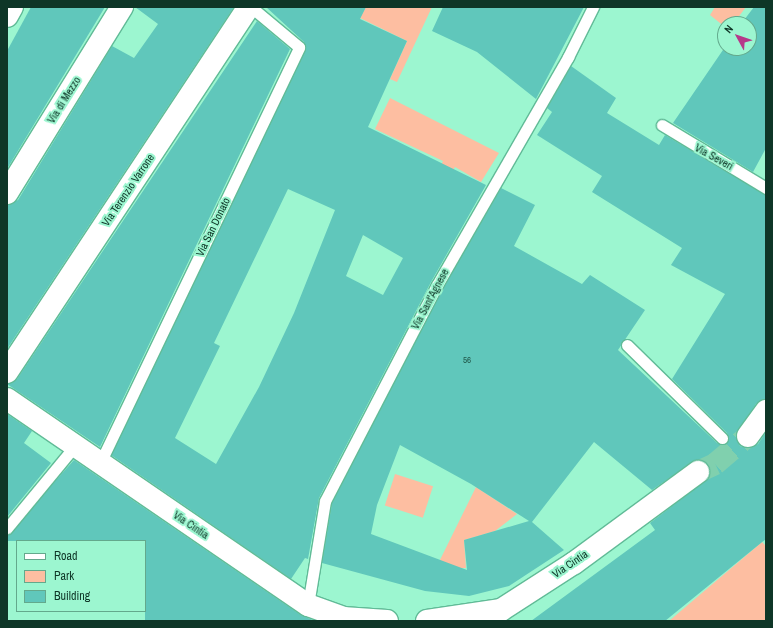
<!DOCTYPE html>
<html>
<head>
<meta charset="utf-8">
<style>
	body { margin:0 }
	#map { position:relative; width:773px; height:628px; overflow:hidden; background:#9cf6d0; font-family:"Archivo Narrow",sans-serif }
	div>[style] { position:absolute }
	.green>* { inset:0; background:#fdbea1; transform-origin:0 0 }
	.building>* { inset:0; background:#60c7bb }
	.street-tunnel>* { height:22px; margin-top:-11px; transform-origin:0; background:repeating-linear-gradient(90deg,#80d0ae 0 22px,transparent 0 33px) }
	.roads { filter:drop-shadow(1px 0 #61bb97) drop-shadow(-1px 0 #61bb97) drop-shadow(0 1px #61bb97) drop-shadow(0 -1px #61bb97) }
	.lane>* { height:11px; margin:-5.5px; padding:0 5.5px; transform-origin:5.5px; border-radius:5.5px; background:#fff }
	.street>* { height:22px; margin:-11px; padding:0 11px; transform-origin:11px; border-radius:11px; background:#fff }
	span { translate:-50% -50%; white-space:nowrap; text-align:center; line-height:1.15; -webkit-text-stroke:4px #9cf6d0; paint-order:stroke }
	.number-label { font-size:9px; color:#225a4c }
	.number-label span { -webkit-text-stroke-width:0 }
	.street-label { font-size:11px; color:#0e3627 }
	.frame { position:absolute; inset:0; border:8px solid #0e3627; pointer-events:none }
	.legend { position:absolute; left:16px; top:540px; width:130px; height:72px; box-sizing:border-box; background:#9cf6d0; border:1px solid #63a98c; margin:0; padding:5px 7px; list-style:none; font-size:12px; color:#0e3627 }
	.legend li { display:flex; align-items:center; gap:8px; height:20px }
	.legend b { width:20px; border:1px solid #63a98c }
	.north { position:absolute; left:717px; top:16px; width:40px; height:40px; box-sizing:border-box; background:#9cf6d0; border:1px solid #63a98c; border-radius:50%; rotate:310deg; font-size:11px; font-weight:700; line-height:16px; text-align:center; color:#0e3627 }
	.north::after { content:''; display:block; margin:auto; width:14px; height:18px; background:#b63989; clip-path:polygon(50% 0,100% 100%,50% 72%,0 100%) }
</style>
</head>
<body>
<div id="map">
	<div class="green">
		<i style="clip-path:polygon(366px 7px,432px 7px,397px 82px,390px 79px,407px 41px,360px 18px)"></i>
		<i style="clip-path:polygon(715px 7px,746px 7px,733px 24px,725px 24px,725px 27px,710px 15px)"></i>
		<i style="clip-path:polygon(390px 98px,499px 153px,481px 182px,455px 167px,446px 180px,436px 176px,443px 161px,375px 129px)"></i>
		<i style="left:395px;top:474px;width:40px;height:33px;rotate:18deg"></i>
		<i style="clip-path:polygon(476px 487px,517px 514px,495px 531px,464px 540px,466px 568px,436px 568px)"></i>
		<i style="clip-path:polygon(762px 542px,766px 546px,766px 621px,669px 621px)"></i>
	</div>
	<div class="building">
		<i style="clip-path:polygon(31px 7px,105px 7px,7px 169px,7px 51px)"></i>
		<i style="clip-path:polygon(135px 7px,234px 7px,7px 349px,7px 205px,18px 200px,112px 46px,134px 58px,158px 24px)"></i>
		<i style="clip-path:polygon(evenodd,266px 7px,366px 7px,360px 19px,407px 41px,368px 127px,486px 185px,431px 282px,319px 498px,308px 559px,305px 558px,291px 579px,111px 455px,305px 50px,304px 42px,266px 7px,288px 189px,335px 210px,294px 313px,259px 387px,216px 464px,175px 438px,220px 346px,214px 343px,288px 189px,266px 7px,363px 235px,403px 258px,383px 295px,346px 276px,363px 235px)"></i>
		<i style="clip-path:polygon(443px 7px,584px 7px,536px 99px,477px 52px,432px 31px)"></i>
		<i style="clip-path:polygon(754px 7px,766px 7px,766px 148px,753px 172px,673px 123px,725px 47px,749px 48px,749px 24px,741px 24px)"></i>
		<i style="clip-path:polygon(257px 21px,290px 49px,100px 447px,7px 384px,17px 379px)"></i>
		<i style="clip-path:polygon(evenodd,571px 66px,616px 98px,607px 113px,659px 145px,665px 135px,766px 195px,766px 399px,756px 404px,736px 435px,740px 446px,747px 448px,758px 444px,766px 432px,766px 539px,665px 621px,531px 621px,655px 530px,650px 523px,710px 477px,708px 464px,696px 460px,652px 490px,594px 442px,532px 522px,564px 550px,509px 586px,469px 596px,425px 591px,322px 563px,332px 503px,443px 288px,501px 188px,535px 205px,514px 246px,582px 284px,590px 275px,645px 310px,618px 350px,717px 443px,724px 445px,729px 440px,727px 433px,672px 379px,725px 294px,671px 265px,682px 248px,592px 192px,602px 176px,537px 135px,552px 112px,547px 108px,571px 66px,400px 445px,471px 484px,529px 521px,464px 540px,467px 570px,371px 534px,377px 505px,400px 445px)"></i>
		<i style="clip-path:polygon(7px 414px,32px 431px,24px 443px,51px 463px,7px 517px)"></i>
		<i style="clip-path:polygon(74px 460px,301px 615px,315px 621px,145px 621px,145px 541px,7px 541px,7px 535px)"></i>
	</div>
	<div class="street-tunnel">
		<i style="left:698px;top:472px;width:19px;rotate:-25deg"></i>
		<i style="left:715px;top:464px;width:43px;rotate:-40.3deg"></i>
	</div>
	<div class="roads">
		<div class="lane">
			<i style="left:662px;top:125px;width:122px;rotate:31.2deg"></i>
			<i style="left:627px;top:345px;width:133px;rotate:44.4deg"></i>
			<i style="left:100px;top:463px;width:461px;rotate:-64.4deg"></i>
			<i style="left:299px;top:47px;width:62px;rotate:-140.2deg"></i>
			<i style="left:7px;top:528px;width:105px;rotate:-50.4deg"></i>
			<i style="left:308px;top:605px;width:105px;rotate:-80.7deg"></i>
			<i style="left:325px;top:501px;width:243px;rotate:-62.6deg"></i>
			<i style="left:437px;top:285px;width:263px;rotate:-60.1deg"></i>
			<i style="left:568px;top:57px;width:56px;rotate:-63.4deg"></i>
		</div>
		<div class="street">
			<i style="left:7px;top:16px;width:10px;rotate:-61deg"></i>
			<i style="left:7px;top:193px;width:219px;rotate:-58.3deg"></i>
			<i style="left:7px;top:372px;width:438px;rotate:-56.5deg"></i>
			<i style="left:7px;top:399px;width:365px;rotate:34.4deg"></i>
			<i style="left:308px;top:605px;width:37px;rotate:20deg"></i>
			<i style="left:343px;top:618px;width:44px;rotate:3.9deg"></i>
			<i style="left:748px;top:436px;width:31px;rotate:-54deg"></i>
			<i style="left:427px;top:621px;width:75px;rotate:-8.5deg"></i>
			<i style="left:501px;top:610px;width:87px;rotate:-32.8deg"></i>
			<i style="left:574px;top:563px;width:154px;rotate:-36.3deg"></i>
		</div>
	</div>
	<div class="number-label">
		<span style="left:467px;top:360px">56</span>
	</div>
	<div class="street-label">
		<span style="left:64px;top:100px;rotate:-58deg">Via di Mezzo</span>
		<span style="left:714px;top:157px;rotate:29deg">Via Severi</span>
		<span style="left:128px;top:190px;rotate:-56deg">Via Terenzio Varrone</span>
		<span style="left:213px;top:227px;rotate:-64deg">Via San Donato</span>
		<span style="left:430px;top:299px;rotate:-62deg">Via Sant'Agnese</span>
		<span style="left:191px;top:525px;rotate:34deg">Via Cintia</span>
		<span style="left:570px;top:564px;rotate:-34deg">Via Cintia</span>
	</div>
	<div class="frame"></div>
	<ul class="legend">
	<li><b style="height:5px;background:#fff"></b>Road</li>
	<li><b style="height:11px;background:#fdbea1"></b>Park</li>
	<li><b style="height:11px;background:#60c7bb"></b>Building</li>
	</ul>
	<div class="north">N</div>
</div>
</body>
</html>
